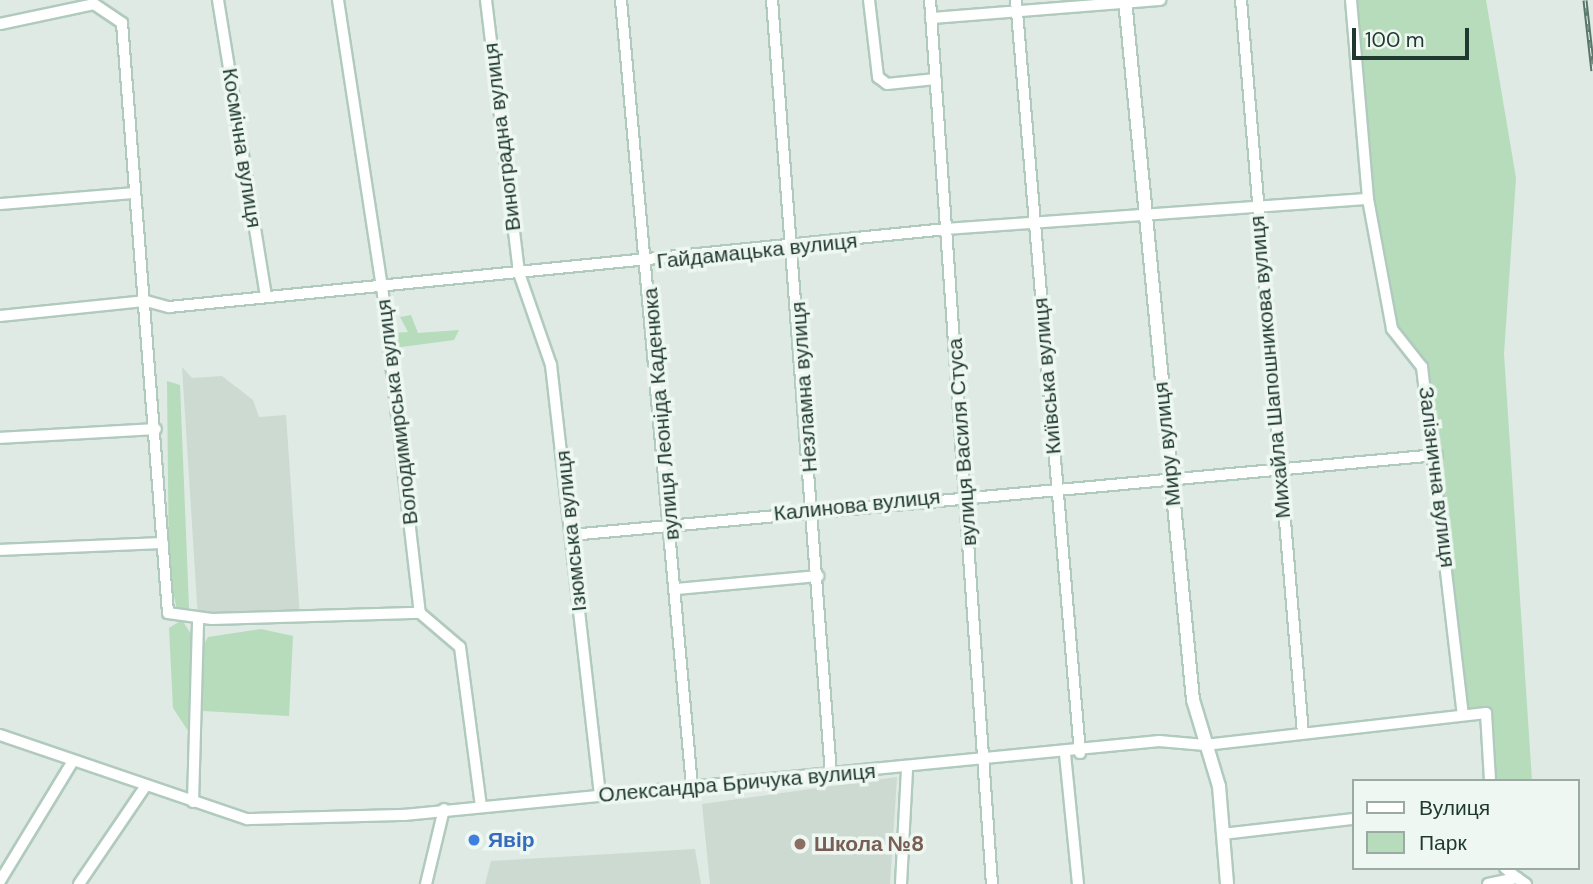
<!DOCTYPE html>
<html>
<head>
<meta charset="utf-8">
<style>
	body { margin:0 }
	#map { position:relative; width:1593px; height:884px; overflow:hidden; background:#deeae3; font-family:"DM Sans",sans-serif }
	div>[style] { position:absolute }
	.built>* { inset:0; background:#ccdad2 }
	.green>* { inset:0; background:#b6dcbc }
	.roads { filter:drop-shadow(2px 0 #b1cabe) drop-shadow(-2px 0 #b1cabe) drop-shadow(0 2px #b1cabe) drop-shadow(0 -2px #b1cabe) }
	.street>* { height:10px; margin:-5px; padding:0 5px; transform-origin:5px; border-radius:5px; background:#fff }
	.secondary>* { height:12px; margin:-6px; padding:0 6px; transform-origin:6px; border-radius:6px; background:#fff }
	.rail>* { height:5px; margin-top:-2.5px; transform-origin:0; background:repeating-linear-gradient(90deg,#eef7f1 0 8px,#59766b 0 16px); box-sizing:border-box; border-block:2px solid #59766b }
	.dots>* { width:19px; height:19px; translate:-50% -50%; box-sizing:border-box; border:4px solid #eef7f1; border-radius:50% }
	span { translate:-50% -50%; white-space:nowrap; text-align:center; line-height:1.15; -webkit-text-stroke:7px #eef7f1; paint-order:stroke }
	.street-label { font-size:21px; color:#1f3930 }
	.shop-label { font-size:21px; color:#366cbe; font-weight:700 }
	.left { translate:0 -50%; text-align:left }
	.education-label { font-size:21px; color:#785e54; font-weight:700 }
	.legend { position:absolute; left:1352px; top:779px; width:228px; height:91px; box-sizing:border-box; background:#eef7f1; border:2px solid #9baba4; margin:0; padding:9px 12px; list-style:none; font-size:21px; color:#1f3930 }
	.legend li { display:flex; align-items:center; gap:14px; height:35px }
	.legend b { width:35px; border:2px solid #9baba4 }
	.scale { position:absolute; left:1352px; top:28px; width:117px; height:32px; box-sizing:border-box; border:4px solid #1f3930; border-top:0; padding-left:9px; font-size:21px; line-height:24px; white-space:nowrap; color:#1f3930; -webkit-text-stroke:5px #eef7f1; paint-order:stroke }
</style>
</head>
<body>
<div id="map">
	<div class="built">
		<i style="clip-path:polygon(182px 367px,192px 378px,222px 376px,253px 400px,259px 417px,286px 415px,300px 617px,198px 619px)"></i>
		<i style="clip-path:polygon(897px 777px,890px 884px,710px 884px,702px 804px)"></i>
		<i style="clip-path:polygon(695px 849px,701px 884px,485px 884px,491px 861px)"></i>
	</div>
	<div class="green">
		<i style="clip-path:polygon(1351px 0,1486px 0,1516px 178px,1504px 354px,1532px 781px,1490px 781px,1486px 713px,1463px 715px,1422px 367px,1392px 329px,1368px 199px)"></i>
		<i style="clip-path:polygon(411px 315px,418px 333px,459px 330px,454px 340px,394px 348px,391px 333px,408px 332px,400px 317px)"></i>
		<i style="clip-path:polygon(167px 381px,180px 385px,189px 608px,177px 610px,169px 573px)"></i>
		<i style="clip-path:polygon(182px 620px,191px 634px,190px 734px,173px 708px,169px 628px)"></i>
		<i style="clip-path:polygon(261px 629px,293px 636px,289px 716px,203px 711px,203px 646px,208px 637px)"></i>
	</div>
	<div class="roads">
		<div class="street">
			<i style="left:218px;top:0;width:300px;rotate:80.8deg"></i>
			<i style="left:338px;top:0;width:289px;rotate:81.3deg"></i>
			<i style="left:382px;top:286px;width:329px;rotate:83.4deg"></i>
			<i style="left:420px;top:613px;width:52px;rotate:40.4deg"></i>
			<i style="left:460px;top:647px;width:161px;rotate:82.5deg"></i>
			<i style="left:486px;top:0;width:275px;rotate:83.1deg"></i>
			<i style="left:519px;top:273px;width:97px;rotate:70.8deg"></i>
			<i style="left:551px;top:365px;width:433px;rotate:83.5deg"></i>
			<i style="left:621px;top:0;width:789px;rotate:84.84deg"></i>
			<i style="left:772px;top:0;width:776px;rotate:85.64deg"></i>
			<i style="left:869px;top:0;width:78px;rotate:83.3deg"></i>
			<i style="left:878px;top:77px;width:11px;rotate:38deg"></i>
			<i style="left:887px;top:84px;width:49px;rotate:-5.8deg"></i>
			<i style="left:930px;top:0;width:886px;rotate:85.99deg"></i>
			<i style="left:1016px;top:0;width:756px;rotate:85.14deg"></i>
			<i style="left:1241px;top:0;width:736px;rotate:85.17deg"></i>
			<i style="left:1351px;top:0;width:200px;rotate:85.1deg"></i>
			<i style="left:1368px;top:199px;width:132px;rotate:79.5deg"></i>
			<i style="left:1392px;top:329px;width:48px;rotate:51.7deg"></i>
			<i style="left:1422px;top:367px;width:350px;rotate:83.3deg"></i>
			<i style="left:931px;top:18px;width:230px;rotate:-4.5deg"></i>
			<i style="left:0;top:24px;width:96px;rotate:-12deg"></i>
			<i style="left:94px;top:4px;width:34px;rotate:34deg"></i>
			<i style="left:122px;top:23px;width:592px;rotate:85.54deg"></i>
			<i style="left:168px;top:613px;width:44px;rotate:7.8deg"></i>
			<i style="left:212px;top:619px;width:208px;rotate:-1.7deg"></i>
			<i style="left:0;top:204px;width:134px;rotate:-4.7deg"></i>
			<i style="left:0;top:316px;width:147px;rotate:-5.9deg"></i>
			<i style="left:146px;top:301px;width:24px;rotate:15deg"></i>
			<i style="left:169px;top:307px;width:782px;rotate:-5.73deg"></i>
			<i style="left:947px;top:229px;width:422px;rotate:-4.1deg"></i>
			<i style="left:0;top:438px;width:156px;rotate:-3.3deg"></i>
			<i style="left:571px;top:535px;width:870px;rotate:-5.28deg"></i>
			<i style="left:0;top:550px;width:163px;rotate:-2.5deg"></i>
			<i style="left:676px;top:589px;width:143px;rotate:-5.2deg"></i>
			<i style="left:0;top:735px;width:261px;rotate:18.8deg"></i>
			<i style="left:247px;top:819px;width:157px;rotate:-1.5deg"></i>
			<i style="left:404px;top:815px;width:759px;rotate:-5.6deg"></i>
			<i style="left:1159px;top:741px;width:46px;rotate:5deg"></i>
			<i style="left:1205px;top:745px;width:283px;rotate:-6.5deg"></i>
			<i style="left:1486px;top:713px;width:68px;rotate:86.6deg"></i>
			<i style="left:1065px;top:754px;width:131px;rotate:84.3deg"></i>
			<i style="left:193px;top:802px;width:183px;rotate:-88.4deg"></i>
			<i style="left:1223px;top:834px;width:131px;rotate:-6.6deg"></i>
			<i style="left:1505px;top:868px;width:16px;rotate:40deg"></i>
			<i style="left:0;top:881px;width:140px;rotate:-58.7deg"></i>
			<i style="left:79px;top:884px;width:117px;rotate:-55.8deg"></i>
			<i style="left:426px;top:884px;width:77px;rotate:-76.5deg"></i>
			<i style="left:901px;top:884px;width:116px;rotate:-87deg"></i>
			<i style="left:1488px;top:884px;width:30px;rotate:-12deg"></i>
			<i style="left:1517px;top:878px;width:11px;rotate:34deg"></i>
		</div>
		<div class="secondary">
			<i style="left:1125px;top:0;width:703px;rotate:84.45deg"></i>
			<i style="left:1193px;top:700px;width:90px;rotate:73.2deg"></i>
			<i style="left:1219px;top:786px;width:98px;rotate:85.3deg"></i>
		</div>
	</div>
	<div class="rail">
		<i style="left:1585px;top:0;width:71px;rotate:83.6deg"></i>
	</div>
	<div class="dots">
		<i style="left:474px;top:840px;background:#3f7fe0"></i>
		<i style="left:800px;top:844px;background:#8d6e63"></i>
	</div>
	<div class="street-label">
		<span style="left:502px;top:137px;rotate:-97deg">Виноградна вулиця</span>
		<span style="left:242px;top:148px;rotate:81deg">Космічна вулиця</span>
		<span style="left:757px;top:251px;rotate:-6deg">Гайдамацька вулиця</span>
		<span style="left:1270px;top:367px;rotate:-95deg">Михайла Шапошникова вулиця</span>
		<span style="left:1047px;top:376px;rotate:-95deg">Київська вулиця</span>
		<span style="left:804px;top:387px;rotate:-94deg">Незламна вулиця</span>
		<span style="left:397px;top:412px;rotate:-97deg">Володимирська вулиця</span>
		<span style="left:661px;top:414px;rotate:-95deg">вулиця Леоніда Каденюка</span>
		<span style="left:962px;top:442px;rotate:-94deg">вулиця Василя Стуса</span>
		<span style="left:1167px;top:444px;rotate:-96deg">Миру вулиця</span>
		<span style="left:1437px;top:477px;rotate:83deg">Залізнична вулиця</span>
		<span style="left:857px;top:505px;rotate:-6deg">Калинова вулиця</span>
		<span style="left:571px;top:531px;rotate:-96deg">Ізюмська вулиця</span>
		<span style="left:737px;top:783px;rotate:-5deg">Олександра Бричука вулиця</span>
	</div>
	<div class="shop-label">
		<span class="left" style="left:488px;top:840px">Явiр</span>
	</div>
	<div class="education-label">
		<span class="left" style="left:814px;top:844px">Школа №8</span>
	</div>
	<ul class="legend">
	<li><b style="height:9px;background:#fff"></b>Вулиця</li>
	<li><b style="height:19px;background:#b6dcbc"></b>Парк</li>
	</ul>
	<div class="scale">100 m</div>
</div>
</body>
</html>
